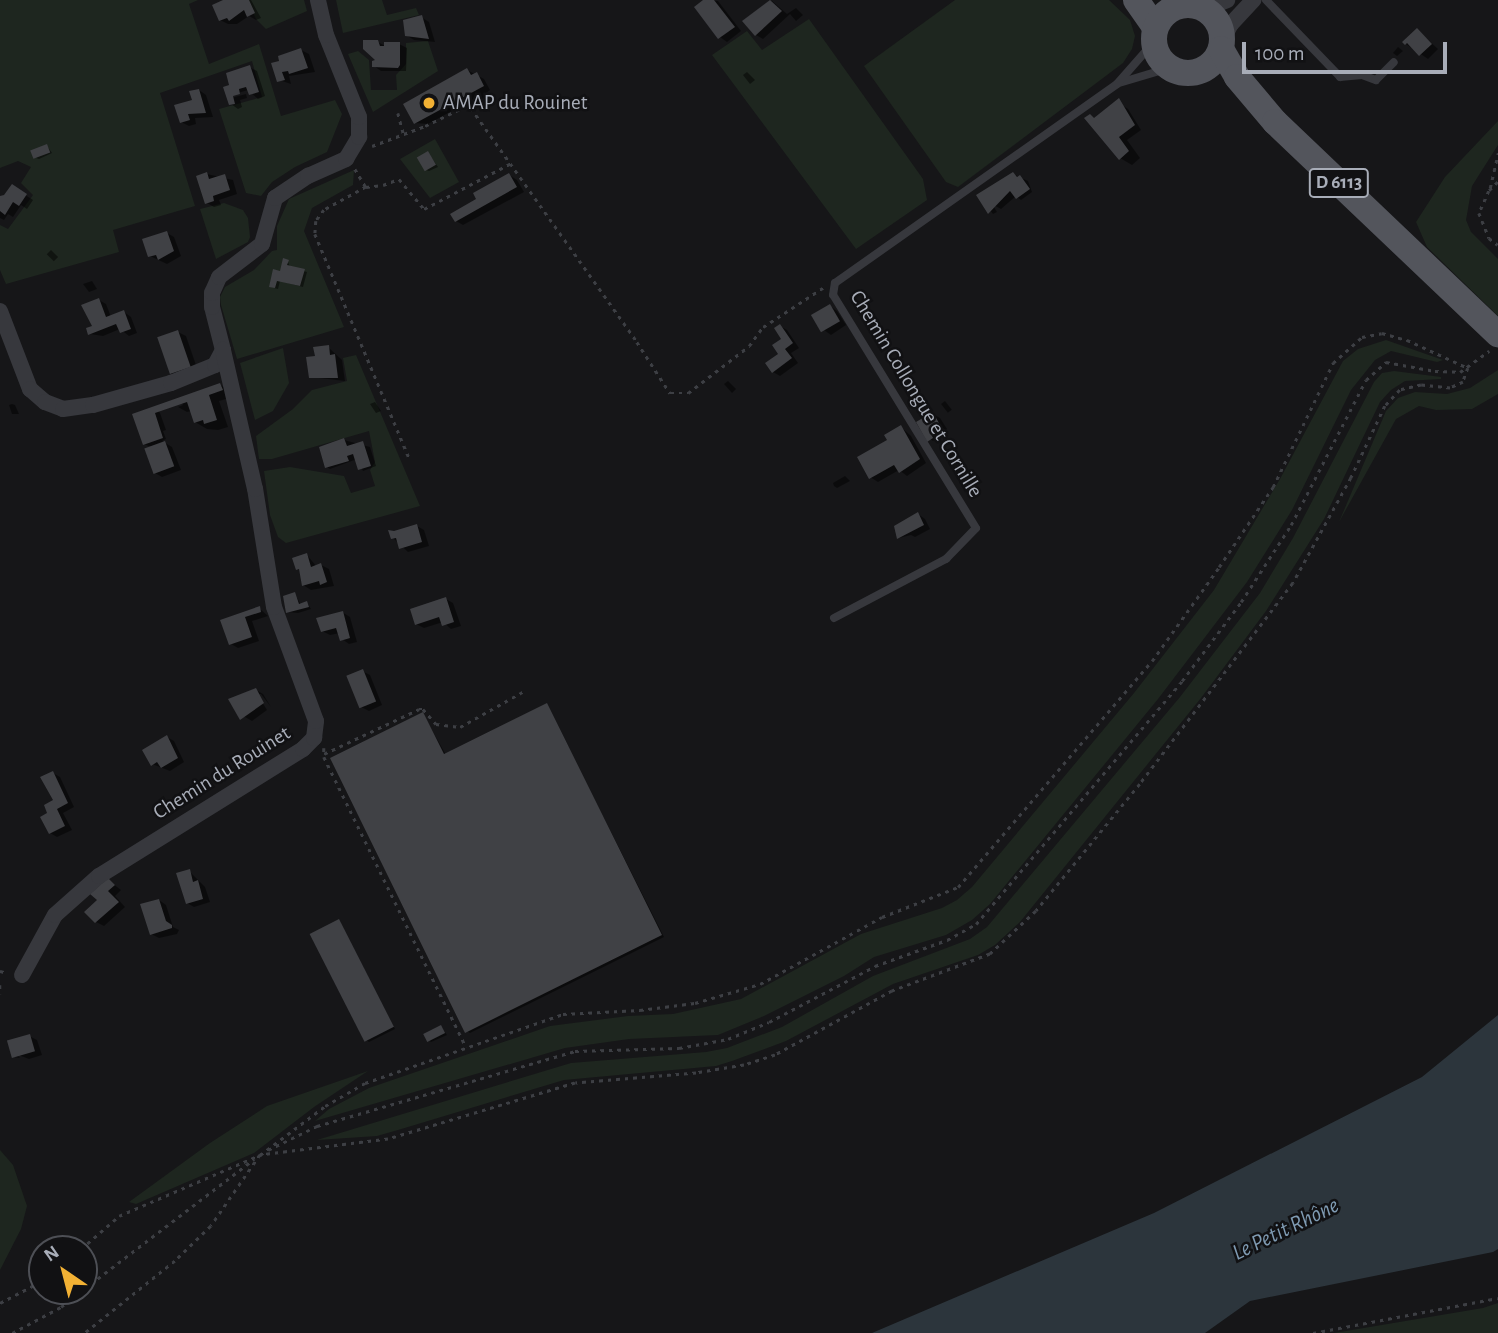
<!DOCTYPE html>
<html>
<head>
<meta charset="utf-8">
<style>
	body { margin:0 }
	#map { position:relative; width:1498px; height:1333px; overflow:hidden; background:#161618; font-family:"Alegreya Sans",sans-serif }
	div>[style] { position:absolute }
	.green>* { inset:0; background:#1e261f }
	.water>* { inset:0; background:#2c353c }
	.shadow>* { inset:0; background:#0007; transform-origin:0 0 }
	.building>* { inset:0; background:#404145; transform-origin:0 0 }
	.path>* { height:2.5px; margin-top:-1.25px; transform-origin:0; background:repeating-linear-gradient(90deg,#3d3f44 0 3.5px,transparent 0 8.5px) }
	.service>* { height:8px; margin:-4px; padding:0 4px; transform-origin:4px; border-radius:4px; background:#37383d }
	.minor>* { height:16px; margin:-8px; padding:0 8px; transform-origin:8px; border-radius:8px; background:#37383d }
	.primary>* { height:26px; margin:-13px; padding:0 13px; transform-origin:13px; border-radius:13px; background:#53555c }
	.primary>.ring { margin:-13px; padding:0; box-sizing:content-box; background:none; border:26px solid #53555c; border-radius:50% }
	.dots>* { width:19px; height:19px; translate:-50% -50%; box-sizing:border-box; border:4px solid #111113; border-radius:50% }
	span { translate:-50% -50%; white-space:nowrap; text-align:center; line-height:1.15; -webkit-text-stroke:5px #111113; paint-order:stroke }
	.shield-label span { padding:2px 5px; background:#111113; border:2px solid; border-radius:5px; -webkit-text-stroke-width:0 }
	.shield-label { font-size:19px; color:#a8adb8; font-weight:700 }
	.poi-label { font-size:21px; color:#a8adb8 }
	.left { translate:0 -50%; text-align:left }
	.street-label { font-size:21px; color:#a8adb8 }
	.water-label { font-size:23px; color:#7f9bb3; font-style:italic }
	.north { position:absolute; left:28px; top:1235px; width:70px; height:70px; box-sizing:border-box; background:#111113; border:2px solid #4d4f55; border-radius:50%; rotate:325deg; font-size:19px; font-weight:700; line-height:28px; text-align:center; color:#a8adb8 }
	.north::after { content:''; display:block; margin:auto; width:24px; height:32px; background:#f2b134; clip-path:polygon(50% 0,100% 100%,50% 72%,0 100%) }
	.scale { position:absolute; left:1242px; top:42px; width:205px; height:32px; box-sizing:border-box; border:4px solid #a8adb8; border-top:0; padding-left:9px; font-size:21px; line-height:24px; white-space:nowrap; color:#a8adb8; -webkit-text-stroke:5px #111113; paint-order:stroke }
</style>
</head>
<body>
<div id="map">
	<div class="green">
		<i style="clip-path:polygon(0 0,198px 0,189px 4px,209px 64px,259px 44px,281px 116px,335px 100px,342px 114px,327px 152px,295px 167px,272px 182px,261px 196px,246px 193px,219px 109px,262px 97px,252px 61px,160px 93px,195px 206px,113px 230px,119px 252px,6px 284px,0 270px,0 225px,8px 229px,33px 195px,21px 183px,31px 167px,18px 161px,0 168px)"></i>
		<i style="clip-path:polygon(247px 0,304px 0,307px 11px,266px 29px,256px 19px)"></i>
		<i style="clip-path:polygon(336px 0,382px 0,387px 15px,416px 8px,419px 15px,343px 33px)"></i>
		<i style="clip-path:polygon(955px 0,1109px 0,1130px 20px,1135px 36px,1132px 49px,1123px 63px,958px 187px,946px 182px,864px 66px)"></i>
		<i style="clip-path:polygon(809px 19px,923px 179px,927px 200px,856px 249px,712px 55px,747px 31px,762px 50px)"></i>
		<i style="clip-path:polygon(428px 41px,438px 71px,373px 112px,348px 54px,358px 51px,369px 60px,371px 90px,397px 90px,396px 75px,406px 64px,406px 43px)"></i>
		<i style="clip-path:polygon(1498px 121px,1498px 145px,1472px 186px,1466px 220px,1471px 232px,1498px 259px,1498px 316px,1427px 247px,1416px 222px,1445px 177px)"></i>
		<i style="clip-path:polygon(435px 139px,459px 182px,430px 198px,400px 159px)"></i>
		<i style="clip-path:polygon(354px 170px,353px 185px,312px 208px,304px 231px,344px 327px,237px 359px,221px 305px,220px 297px,225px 287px,254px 270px,272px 251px,277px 250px,277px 226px,289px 199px)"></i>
		<i style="clip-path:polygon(224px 203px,243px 210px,248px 218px,250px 237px,248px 242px,216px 259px,200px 209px)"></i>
		<i style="clip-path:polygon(1386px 340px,1443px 360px,1437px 362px,1391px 351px,1375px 360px,1351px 390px,1292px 510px,1247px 582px,1158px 699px,990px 904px,972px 920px,946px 935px,874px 957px,844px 976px,764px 1016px,718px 1035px,629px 1039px,565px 1048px,315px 1121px,329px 1109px,369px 1088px,550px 1026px,628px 1016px,673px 1014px,741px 999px,861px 934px,942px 908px,957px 900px,972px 887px,1134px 693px,1214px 590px,1280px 479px,1343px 361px,1358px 349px)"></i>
		<i style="clip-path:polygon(283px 348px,289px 383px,273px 411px,255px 420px,240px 363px)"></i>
		<i style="clip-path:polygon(356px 355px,420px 506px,286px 543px,278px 537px,270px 515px,264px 471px,290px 467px,344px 476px,351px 493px,375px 486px,370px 470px,375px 462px,369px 431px,272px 459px,259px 459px,256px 436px,293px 409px,312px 390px,347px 381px,343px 358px)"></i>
		<i style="clip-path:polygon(1498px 370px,1498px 394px,1472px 409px,1436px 410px,1419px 406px,1396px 419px,1339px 522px,1386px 411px,1398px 398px,1415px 392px,1447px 394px,1470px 388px)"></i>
		<i style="clip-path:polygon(1394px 371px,1441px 377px,1441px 379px,1405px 381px,1391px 390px,1380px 402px,1324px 519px,1266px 611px,1201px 698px,1020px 922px,995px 945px,978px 955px,893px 984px,786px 1041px,732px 1061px,716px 1066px,564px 1080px,398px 1130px,377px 1136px,317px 1140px,571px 1063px,706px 1052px,727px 1048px,782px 1027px,873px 976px,970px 939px,987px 927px,1180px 697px,1260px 593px,1293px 538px,1374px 382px,1382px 373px)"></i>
		<i style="clip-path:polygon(368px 1071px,314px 1107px,254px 1153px,136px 1204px,129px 1202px,210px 1143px,267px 1106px)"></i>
		<i style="clip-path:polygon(0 1150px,13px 1165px,27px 1206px,21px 1229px,0 1270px)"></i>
		<i style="clip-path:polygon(1498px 1303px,1498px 1333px,1334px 1333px,1483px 1308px)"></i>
	</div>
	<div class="water">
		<i style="clip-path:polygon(1498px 1015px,1498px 1249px,1493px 1252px,1250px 1301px,1205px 1333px,872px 1333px,1154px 1213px,1422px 1077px)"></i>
	</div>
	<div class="shadow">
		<i style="clip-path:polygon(228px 0,251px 0,261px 18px,256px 20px,249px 16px,237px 24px,228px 24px,220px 20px)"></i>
		<i style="clip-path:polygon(706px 0,718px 1px,741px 31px,727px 42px,720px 37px)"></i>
		<i style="clip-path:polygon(772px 1px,787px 14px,796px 8px,803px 15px,796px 21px,790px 14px,763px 39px,756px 35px,764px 7px)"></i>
		<i style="clip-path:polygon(421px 17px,429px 22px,435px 42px,414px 40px,406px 35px)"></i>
		<i style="clip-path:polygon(1417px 30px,1438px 49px,1428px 59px,1406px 44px)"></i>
		<i style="clip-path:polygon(378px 42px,385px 46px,399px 44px,407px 48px,406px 71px,381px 71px,374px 66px,378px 61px)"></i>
		<i style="clip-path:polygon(1398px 47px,1403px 51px,1397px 56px,1393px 53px)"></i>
		<i style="clip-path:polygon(301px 50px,309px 54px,315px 72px,289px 76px,291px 84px,279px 80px,274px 64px)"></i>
		<i style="clip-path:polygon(249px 67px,257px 71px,265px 96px,258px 99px,248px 90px,231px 95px,231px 98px,246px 94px,247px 98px,240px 100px,242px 107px,238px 109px,231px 104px,225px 88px)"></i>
		<i style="clip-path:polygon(467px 70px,484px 79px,490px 90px,486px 93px,488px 96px,478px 101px,474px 99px,428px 124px,415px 123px)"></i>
		<i style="clip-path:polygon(747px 72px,755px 80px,750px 84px,743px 75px)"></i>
		<i style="clip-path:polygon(199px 90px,206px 95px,213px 117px,195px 118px,196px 124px,189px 126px,181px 122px)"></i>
		<i style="clip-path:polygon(1117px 102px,1128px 109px,1141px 130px,1127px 140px,1140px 158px,1132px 165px,1120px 158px)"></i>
		<i style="clip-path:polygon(47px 146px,52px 153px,39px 159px,36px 158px)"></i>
		<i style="clip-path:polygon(428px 153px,438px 167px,429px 171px,426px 170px)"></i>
		<i style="clip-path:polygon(207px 174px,233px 180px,237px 194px,219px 200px,221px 205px,214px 207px,207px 203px)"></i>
		<i style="clip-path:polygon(1013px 174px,1028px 181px,1032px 192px,1021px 200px,1016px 196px,1001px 209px,992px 204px,997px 212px,993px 214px,978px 195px)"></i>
		<i style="clip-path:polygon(509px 175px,517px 180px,524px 192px,463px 225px,456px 221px)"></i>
		<i style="clip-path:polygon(19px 191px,33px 200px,27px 209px,21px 205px,13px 217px,8px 214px,4px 220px,0 218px,0 200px)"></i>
		<i style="clip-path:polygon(167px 233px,174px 237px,181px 256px,167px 264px,150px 256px)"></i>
		<i style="left:51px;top:250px;width:10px;height:6px;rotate:45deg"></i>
		<i style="clip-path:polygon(288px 262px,290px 267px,307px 272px,303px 287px,280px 281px,278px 289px,274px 288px,274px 271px,281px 273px)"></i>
		<i style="clip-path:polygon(92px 281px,97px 289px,89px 292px,83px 284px)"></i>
		<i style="clip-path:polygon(99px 300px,106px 304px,111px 317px,124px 312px,131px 317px,137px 333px,129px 336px,120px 329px,103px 336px,90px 334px)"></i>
		<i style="clip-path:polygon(830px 306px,837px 311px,846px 325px,831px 335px,824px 330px)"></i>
		<i style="clip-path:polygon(780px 326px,787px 330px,799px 348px,791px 353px,798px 363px,780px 376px,773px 372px,784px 339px)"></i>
		<i style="clip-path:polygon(178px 332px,186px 336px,198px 371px,178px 378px,171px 374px)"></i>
		<i style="clip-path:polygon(328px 347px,342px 360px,345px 381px,311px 377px)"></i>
		<i style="clip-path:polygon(728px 381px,736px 389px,732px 393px,724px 384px)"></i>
		<i style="clip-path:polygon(220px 385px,232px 391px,233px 397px,219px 401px,228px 427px,218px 430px,207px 429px,195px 422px,191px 411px,187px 412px,178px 407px,183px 405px,181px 402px,158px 410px,160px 413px,176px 408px,160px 413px,166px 430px,163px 431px,166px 439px,162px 441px,172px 447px,181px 470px,162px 477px,155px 473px,151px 447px,144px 444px,134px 415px)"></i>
		<i style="left:945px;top:401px;width:11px;height:5px;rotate:52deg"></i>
		<i style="clip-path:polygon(375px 402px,381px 411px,376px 413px,370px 404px)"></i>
		<i style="clip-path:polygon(12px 404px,15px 405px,19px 414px,12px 414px,9px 405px)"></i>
		<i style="clip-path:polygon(933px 414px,940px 418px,947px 429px,933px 441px,926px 436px)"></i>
		<i style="clip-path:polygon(901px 427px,911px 436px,926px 463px,907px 476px,899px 470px,878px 482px,870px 477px,889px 440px)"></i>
		<i style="clip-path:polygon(344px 440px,370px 447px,376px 466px,363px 471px,357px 459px,330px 469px,327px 467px)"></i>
		<i style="clip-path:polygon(845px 476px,850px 481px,837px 488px,834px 486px,833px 483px)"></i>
		<i style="clip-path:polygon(918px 514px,925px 519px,930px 529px,915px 537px,911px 535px,899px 538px)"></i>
		<i style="clip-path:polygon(417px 526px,424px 530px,429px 546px,408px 552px,393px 538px)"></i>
		<i style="clip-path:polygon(307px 555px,317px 567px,321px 565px,329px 569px,334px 586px,311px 590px,303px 585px,301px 571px,298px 569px)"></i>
		<i style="clip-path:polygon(295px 594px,301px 605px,307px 603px,311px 609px,298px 613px,288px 612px)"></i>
		<i style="clip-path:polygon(446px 599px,453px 603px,461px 626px,451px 629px,443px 622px,424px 628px,416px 624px)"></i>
		<i style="clip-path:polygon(259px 608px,268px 616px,252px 621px,259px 641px,238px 648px,231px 644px,223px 621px)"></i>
		<i style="clip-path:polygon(342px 612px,350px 617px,357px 642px,349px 644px,342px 639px,340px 633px,330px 635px,322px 631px)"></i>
		<i style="clip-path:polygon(362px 671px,370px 675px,382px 705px,369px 711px,361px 707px)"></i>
		<i style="clip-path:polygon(256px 690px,263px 694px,271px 707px,261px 694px,257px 694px,267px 710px,252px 721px,245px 717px,234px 698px)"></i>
		<i style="clip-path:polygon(547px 705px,664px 937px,470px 1033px,467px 1031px,423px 714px,446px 755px)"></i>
		<i style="clip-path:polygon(167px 737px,174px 741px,184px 762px,170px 771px,152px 764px)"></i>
		<i style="clip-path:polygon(53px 773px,60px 777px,74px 807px,63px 813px,72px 830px,57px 837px,50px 833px,49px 814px,55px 801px)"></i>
		<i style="clip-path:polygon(189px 871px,205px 887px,210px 902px,194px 907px,187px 903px)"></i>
		<i style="clip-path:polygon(108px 880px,121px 890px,115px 896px,125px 907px,104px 926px,96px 922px,99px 901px)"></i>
		<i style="clip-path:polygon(159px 900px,166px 905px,173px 927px,179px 930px,177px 934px,159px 938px,151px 934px)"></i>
		<i style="clip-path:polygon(338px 921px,395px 1029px,369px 1042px,366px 1040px)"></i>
		<i style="clip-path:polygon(441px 1027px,447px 1035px,431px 1042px,428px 1040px)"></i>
		<i style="clip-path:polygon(29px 1036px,37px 1040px,42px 1055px,29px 1059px,16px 1054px,20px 1058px,14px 1057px,9px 1042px)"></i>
	</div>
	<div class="building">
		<i style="clip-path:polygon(223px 0,249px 0,255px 13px,247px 17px,244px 10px,229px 21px,227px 18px,219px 21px,212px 5px)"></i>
		<i style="clip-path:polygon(703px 0,714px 0,735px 27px,718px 39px,694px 7px)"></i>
		<i style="clip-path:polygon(770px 0,782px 11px,755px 36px,742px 21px)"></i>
		<i style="clip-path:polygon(422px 15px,429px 39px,405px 36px,403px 20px)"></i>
		<i style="clip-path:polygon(1417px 28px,1432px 44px,1419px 56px,1407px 43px,1405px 45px,1402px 42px)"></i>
		<i style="clip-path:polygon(363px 40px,378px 40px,380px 46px,384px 46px,384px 42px,400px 42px,400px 65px,398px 68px,372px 67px,372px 61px,375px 60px,363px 49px)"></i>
		<i style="clip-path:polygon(301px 48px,308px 68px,289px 74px,288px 71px,282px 72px,285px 80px,277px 82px,271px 63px,279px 61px,278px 56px)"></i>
		<i style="clip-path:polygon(250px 65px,259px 92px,249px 95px,246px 87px,239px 89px,240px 94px,233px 96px,235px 104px,229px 105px,223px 87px,229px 85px,226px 73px)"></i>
		<i style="clip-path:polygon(467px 68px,471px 75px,477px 72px,484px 86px,414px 124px,403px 104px)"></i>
		<i style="clip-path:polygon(199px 89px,206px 113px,188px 114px,190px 120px,180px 123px,174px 105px,192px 100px,189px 91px)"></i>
		<i style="clip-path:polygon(1119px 98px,1135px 125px,1119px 137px,1129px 151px,1119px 160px,1084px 118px,1090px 114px,1094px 118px)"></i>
		<i style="left:47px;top:144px;width:9px;height:18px;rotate:69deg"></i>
		<i style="left:428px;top:151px;width:16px;height:13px;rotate:60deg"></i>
		<i style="clip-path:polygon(207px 172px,209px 179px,225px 174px,230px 190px,213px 196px,214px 201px,205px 204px,196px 176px)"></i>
		<i style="clip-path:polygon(1013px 172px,1017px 177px,1020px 175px,1030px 189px,1016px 199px,1010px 191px,988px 214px,976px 195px)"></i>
		<i style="clip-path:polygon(509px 173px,517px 187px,455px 222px,450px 214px,476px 199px,473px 193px)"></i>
		<i style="clip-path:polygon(12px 184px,27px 194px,19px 206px,13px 202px,5px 215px,0 211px,0 196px,4px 195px)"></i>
		<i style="clip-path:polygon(167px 231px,174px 251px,158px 260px,156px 255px,148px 257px,142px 239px)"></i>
		<i style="clip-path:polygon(283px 258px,289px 260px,287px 265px,305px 269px,300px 286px,277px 281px,275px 288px,269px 287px,273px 269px,280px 271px)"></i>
		<i style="clip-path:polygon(99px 298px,106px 317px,124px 310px,131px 329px,120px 333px,116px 324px,88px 335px,86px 328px,92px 326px,81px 305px)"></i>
		<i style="left:830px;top:304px;width:20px;height:22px;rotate:60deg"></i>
		<i style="clip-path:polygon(780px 324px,793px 343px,785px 349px,792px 358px,772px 373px,765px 363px,778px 354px,772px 345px,781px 339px,774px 328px)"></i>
		<i style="left:178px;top:330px;width:39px;height:22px;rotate:71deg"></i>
		<i style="clip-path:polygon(329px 345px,330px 355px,335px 354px,338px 378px,309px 378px,306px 357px,315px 356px,313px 347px)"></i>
		<i style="clip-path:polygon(220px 383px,223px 390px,209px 395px,217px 420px,204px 424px,203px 420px,194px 423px,187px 402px,155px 413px,163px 438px,143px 445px,132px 414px)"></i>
		<i style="clip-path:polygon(933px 412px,940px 425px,930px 431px,933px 438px,927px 442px,916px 422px)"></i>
		<i style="clip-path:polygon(901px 425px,920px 459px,899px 473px,894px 465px,869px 479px,857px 457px,887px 440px,884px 435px)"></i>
		<i style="clip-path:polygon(344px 438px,347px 446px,363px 441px,371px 466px,358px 470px,353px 454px,347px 456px,349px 461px,325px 468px,319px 447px)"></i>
		<i style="left:165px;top:441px;width:27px;height:22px;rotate:70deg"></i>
		<i style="clip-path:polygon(918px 512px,924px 525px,897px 539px,894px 526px)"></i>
		<i style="clip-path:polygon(417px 524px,422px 542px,399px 549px,396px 538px,391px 539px,388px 530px,394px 531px)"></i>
		<i style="clip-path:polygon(307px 553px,311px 567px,321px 563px,327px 582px,320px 585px,319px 581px,302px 586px,299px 569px,296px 570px,292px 558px)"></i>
		<i style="clip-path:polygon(295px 592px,299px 604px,307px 601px,309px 607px,286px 613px,283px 596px)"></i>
		<i style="clip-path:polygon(446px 597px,454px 622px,442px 626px,439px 617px,415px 625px,410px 609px)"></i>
		<i style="clip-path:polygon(260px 606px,261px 612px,245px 617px,252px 637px,229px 645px,220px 620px)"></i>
		<i style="clip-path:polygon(343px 611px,350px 638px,340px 641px,336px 628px,321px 632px,316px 618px)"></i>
		<i style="left:363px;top:669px;width:35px;height:18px;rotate:68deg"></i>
		<i style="clip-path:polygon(256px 688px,264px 703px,240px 720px,228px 699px)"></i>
		<i style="clip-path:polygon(547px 703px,662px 935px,465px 1033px,330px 758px,423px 712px,444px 754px)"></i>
		<i style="clip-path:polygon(167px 735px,178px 758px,161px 768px,157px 762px,151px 766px,142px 750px)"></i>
		<i style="clip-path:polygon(53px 771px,68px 803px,57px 809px,65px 826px,49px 834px,40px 817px,47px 813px,44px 805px,53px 800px,40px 777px)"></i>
		<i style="clip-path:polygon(190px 869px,193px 882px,198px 880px,203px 899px,186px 904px,176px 873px)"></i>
		<i style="clip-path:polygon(108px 878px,115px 885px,108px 891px,119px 902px,95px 923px,84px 912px,97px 900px,90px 894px)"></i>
		<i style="clip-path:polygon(159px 899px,166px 921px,172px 925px,172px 928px,150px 935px,140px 904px)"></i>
		<i style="left:339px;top:919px;width:121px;height:33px;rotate:63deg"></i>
		<i style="left:441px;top:1025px;width:9px;height:20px;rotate:63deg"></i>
		<i style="left:30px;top:1034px;width:18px;height:24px;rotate:74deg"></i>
	</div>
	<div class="path">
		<i style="left:398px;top:113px;width:23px;rotate:75deg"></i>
		<i style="left:372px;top:146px;width:57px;rotate:-20.7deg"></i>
		<i style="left:425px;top:126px;width:46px;rotate:-26deg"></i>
		<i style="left:466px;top:106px;width:5px;rotate:22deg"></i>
		<i style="left:471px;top:108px;width:287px;rotate:54.6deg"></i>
		<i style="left:637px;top:342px;width:61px;rotate:57.1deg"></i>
		<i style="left:670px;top:393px;width:18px"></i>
		<i style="left:688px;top:393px;width:77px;rotate:-37.6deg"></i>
		<i style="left:749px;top:346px;width:24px;rotate:-54deg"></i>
		<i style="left:763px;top:327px;width:73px;rotate:-33.3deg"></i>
		<i style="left:355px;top:169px;width:21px;rotate:59deg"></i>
		<i style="left:366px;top:187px;width:17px;rotate:-7deg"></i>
		<i style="left:383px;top:185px;width:17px;rotate:-21deg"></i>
		<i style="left:399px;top:179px;width:39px;rotate:50deg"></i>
		<i style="left:424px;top:209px;width:101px;rotate:-27.8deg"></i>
		<i style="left:1498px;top:182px;width:13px;rotate:135deg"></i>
		<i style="left:1489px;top:191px;width:24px;rotate:114deg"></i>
		<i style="left:1479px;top:213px;width:27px;rotate:68deg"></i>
		<i style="left:1489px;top:238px;width:11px;rotate:38deg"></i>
		<i style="left:366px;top:187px;width:48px;rotate:151.3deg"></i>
		<i style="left:324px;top:210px;width:14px;rotate:126deg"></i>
		<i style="left:316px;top:221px;width:13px;rotate:94deg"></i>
		<i style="left:315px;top:234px;width:245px;rotate:67.2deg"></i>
		<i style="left:1490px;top:188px;width:36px;rotate:-77deg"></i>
		<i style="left:324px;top:748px;width:9px;rotate:90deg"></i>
		<i style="left:324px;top:757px;width:323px;rotate:63.9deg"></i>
		<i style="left:324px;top:754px;width:105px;rotate:-25.3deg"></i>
		<i style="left:419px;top:709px;width:4px"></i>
		<i style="left:423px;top:709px;width:20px;rotate:49deg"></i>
		<i style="left:436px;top:724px;width:24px;rotate:7deg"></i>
		<i style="left:460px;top:727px;width:76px;rotate:-29.3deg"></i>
		<i style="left:0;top:971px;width:8px;rotate:14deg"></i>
		<i style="left:0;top:985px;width:9px;rotate:90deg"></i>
		<i style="left:268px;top:1150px;width:55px;rotate:-26.1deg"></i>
		<i style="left:317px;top:1126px;width:269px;rotate:-16.2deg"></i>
		<i style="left:575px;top:1051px;width:104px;rotate:-1.7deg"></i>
		<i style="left:679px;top:1048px;width:50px;rotate:-10.4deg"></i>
		<i style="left:728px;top:1039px;width:44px;rotate:-22.5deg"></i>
		<i style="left:769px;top:1022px;width:120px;rotate:-27.8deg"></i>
		<i style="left:875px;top:966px;width:77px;rotate:-19.9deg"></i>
		<i style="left:947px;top:940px;width:33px;rotate:-29deg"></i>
		<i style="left:976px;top:924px;width:319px;rotate:-49.7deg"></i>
		<i style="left:1182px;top:681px;width:99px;rotate:-53.2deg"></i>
		<i style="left:1241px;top:602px;width:92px;rotate:-57deg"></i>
		<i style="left:1291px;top:525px;width:163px;rotate:-62.7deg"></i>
		<i style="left:1366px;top:380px;width:27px;rotate:-42deg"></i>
		<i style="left:1386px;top:362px;width:50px;rotate:10.4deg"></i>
		<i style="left:1435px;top:371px;width:25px;rotate:2deg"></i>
		<i style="left:1460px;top:372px;width:36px;rotate:-36deg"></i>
		<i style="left:81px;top:1249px;width:50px;rotate:-41deg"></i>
		<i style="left:119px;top:1216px;width:154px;rotate:-23.4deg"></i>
		<i style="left:260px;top:1155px;width:81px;rotate:-37deg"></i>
		<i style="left:325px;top:1106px;width:46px;rotate:-29.9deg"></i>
		<i style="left:365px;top:1083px;width:210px;rotate:-19.2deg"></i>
		<i style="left:563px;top:1014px;width:77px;rotate:-3deg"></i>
		<i style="left:640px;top:1010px;width:55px;rotate:-7.3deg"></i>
		<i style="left:695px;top:1003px;width:68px;rotate:-16.3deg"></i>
		<i style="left:760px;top:984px;width:139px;rotate:-28.8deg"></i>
		<i style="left:882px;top:917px;width:82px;rotate:-21.5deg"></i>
		<i style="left:958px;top:887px;width:298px;rotate:-49.4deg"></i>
		<i style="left:1152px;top:661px;width:115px;rotate:-54.5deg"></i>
		<i style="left:1219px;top:567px;width:97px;rotate:-56deg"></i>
		<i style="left:1273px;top:487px;width:138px;rotate:-64.2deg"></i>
		<i style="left:1333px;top:363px;width:39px;rotate:-42deg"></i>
		<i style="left:1362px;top:337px;width:20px;rotate:-11deg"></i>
		<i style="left:1382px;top:333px;width:26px;rotate:16deg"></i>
		<i style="left:1407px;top:340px;width:67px;rotate:24.7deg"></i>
		<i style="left:1468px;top:368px;width:15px;rotate:110deg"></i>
		<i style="left:1463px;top:382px;width:14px;rotate:155deg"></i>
		<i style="left:1450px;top:388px;width:29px;rotate:-174deg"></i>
		<i style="left:1421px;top:385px;width:22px;rotate:167deg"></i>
		<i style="left:1400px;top:390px;width:22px;rotate:133deg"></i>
		<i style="left:1385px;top:406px;width:80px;rotate:115.3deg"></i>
		<i style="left:1351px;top:478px;width:120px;rotate:118.9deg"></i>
		<i style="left:1293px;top:583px;width:253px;rotate:127.3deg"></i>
		<i style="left:1140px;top:784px;width:164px;rotate:129.3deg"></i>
		<i style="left:1036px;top:911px;width:63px;rotate:136.9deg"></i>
		<i style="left:990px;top:954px;width:105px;rotate:159.3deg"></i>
		<i style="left:892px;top:991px;width:133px;rotate:151.3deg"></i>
		<i style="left:775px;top:1055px;width:33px;rotate:162deg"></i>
		<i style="left:744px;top:1065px;width:49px;rotate:170.5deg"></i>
		<i style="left:696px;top:1073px;width:121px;rotate:175.3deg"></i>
		<i style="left:575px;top:1083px;width:195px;rotate:163.3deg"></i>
		<i style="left:388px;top:1139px;width:129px;rotate:172.9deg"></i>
		<i style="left:260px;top:1155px;width:86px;rotate:124.6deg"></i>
		<i style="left:211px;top:1226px;width:50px;rotate:135.8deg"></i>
		<i style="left:175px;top:1261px;width:115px;rotate:141.3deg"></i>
		<i style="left:84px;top:1289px;width:214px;rotate:-37.4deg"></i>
		<i style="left:0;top:1303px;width:47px;rotate:-27.6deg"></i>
		<i style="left:12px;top:1333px;width:55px;rotate:-28deg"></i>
		<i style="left:61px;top:1307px;width:26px;rotate:-39deg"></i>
		<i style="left:1313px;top:1333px;width:188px;rotate:-10.7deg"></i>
	</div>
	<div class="service">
		<i style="left:1182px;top:0;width:4px;rotate:63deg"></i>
		<i style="left:1266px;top:0;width:107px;rotate:46.1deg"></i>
		<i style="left:1340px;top:77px;width:22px;rotate:-5deg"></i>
		<i style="left:1362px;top:75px;width:15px;rotate:20deg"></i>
		<i style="left:1376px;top:80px;width:25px;rotate:-45deg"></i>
		<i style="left:1119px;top:83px;width:52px;rotate:-16.7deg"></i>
		<i style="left:834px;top:618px;width:127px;rotate:-27.8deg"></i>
		<i style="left:946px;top:559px;width:43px;rotate:-45.9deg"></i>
		<i style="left:976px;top:528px;width:273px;rotate:-121.5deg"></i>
		<i style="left:833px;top:295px;width:12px;rotate:-81deg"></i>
		<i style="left:835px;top:283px;width:345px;rotate:-35.2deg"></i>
		<i style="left:1117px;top:84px;width:55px;rotate:-48.7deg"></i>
	</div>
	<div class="minor">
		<i style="left:1205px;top:9px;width:24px;rotate:-22deg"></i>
		<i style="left:1222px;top:40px;width:18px;rotate:-61deg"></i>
		<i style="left:1231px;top:24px;width:33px;rotate:-47deg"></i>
		<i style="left:0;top:311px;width:84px;rotate:69deg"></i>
		<i style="left:30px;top:389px;width:20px;rotate:41deg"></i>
		<i style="left:45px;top:402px;width:19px;rotate:21deg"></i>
		<i style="left:63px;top:409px;width:30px;rotate:-8deg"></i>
		<i style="left:93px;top:405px;width:81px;rotate:-15.8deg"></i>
		<i style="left:171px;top:383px;width:48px;rotate:-22.2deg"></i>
		<i style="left:215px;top:365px;width:17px;rotate:-62deg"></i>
		<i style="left:223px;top:350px;width:44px;rotate:-104.3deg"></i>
		<i style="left:212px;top:307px;width:14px;rotate:-90deg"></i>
		<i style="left:212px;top:293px;width:17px;rotate:-66deg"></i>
		<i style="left:219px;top:277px;width:54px;rotate:-37.5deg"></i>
		<i style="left:262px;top:244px;width:48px;rotate:-74.2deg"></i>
		<i style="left:275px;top:198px;width:40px;rotate:-34deg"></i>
		<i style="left:308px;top:176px;width:42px;rotate:-24.1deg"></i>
		<i style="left:346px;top:159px;width:26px;rotate:-59deg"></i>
		<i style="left:359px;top:137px;width:20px;rotate:-90deg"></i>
		<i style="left:359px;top:117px;width:88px;rotate:-111.9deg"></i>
		<i style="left:326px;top:35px;width:36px;rotate:-103deg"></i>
		<i style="left:22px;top:975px;width:68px;rotate:-61.2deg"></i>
		<i style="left:55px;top:915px;width:59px;rotate:-41.6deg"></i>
		<i style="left:99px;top:876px;width:240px;rotate:-31.9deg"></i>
		<i style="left:303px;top:749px;width:16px;rotate:-45deg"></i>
		<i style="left:314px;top:738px;width:17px;rotate:-83deg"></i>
		<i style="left:316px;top:721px;width:121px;rotate:-110.2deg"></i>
		<i style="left:274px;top:607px;width:120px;rotate:-99.1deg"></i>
		<i style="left:255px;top:489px;width:143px;rotate:-103deg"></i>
	</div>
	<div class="primary">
		<i style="left:1136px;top:0;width:33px;rotate:55deg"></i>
		<i class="ring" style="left:1154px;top:5px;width:42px;height:42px"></i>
		<i style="left:1221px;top:49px;width:32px;rotate:60deg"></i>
		<i style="left:1237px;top:77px;width:59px;rotate:49.8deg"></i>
		<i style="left:1275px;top:122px;width:308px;rotate:43.6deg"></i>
	</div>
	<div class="dots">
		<i style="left:429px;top:103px;background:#f2b134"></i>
	</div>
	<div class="shield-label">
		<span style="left:1339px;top:183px">D 6113</span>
	</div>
	<div class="poi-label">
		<span class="left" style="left:443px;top:103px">AMAP du Rouinet</span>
	</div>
	<div class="street-label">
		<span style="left:916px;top:394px;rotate:59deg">Chemin Collongue et Cornille</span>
		<span style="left:222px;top:773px;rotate:-32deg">Chemin du Rouinet</span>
	</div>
	<div class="water-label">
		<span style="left:1286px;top:1230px;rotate:-26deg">Le Petit Rhône</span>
	</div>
	<div class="north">N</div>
	<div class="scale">100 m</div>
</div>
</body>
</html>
